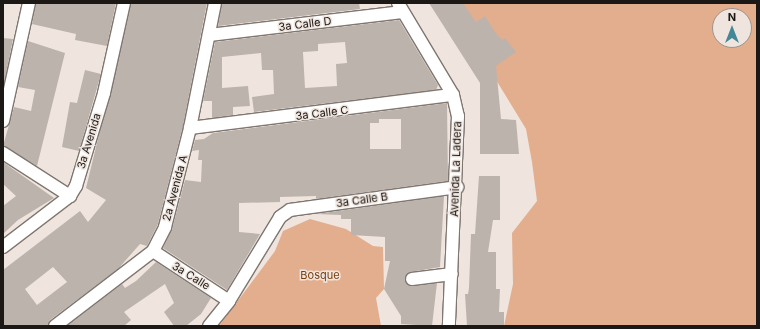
<!DOCTYPE html>
<html>
<head>
<meta charset="utf-8">
<style>
	body { margin:0 }
	#map { position:relative; width:760px; height:329px; overflow:hidden; background:#efe5de; font-family:Inter,sans-serif }
	div>[style] { position:absolute }
	.green>* { inset:0; background:#e3ae8e }
	.building>* { inset:0; background:#bdb3ad }
	.roads { filter:drop-shadow(1px 0 #7f7670) drop-shadow(-1px 0 #7f7670) drop-shadow(0 1px #7f7670) drop-shadow(0 -1px #7f7670) }
	.minor>* { height:12px; margin:-6px; padding:0 6px; transform-origin:6px; border-radius:6px; background:#fff }
	span { translate:-50% -50%; white-space:nowrap; text-align:center; line-height:1.15; -webkit-text-stroke:3px #efe5de; paint-order:stroke }
	.street-label { font-size:11px; color:#1c1816 }
	.park-label { font-size:11px; color:#7a3d0b }
	.frame { position:absolute; inset:0; border:4px solid #1c1816; pointer-events:none }
	.north { position:absolute; left:712px; top:8px; width:40px; height:40px; box-sizing:border-box; background:#efe5de; border:1px solid #9b938e; border-radius:50%; rotate:0deg; font-size:11px; font-weight:700; line-height:16px; text-align:center; color:#1c1816 }
	.north::after { content:''; display:block; margin:auto; width:14px; height:18px; background:#438896; clip-path:polygon(50% 0,100% 100%,50% 72%,0 100%) }
</style>
</head>
<body>
<div id="map">
	<div class="green">
		<i style="clip-path:polygon(evenodd,449px 3px,757px 3px,757px 326px,504px 326px,513px 284px,512px 233px,537px 201px,532px 162px,526px 129px,449px 3px,720px 16px,744px 16px,744px 40px,720px 40px,720px 16px)"></i>
		<i style="clip-path:polygon(310px 219px,346px 229px,373px 246px,383px 247px,384px 289px,376px 298px,381px 326px,219px 326px,275px 251px,283px 231px)"></i>
	</div>
	<div class="building">
		<i style="clip-path:polygon(36px 3px,116px 3px,107px 46px,75px 40px,76px 34px,32px 24px)"></i>
		<i style="clip-path:polygon(evenodd,131px 3px,207px 3px,183px 126px,158px 224px,147px 246px,140px 244px,118px 269px,50px 320px,48px 326px,3px 326px,3px 270px,80px 211px,88px 222px,106px 200px,86px 188px,131px 3px,53px 267px,67px 282px,37px 305px,25px 289px,53px 267px)"></i>
		<i style="clip-path:polygon(222px 3px,359px 3px,360px 9px,218px 26px)"></i>
		<i style="clip-path:polygon(429px 3px,463px 3px,476px 22px,485px 16px,495px 32px,502px 40px,505px 38px,516px 52px,496px 66px,501px 119px,516px 120px,519px 154px,480px 154px,480px 83px)"></i>
		<i style="clip-path:polygon(evenodd,399px 20px,438px 85px,436px 90px,254px 112px,252px 97px,274px 94px,273px 70px,262px 70px,261px 53px,222px 57px,222px 88px,248px 86px,250px 106px,233px 107px,233px 115px,212px 118px,212px 101px,203px 101px,215px 42px,399px 20px,345px 42px,347px 63px,336px 64px,337px 86px,305px 88px,303px 52px,318px 51px,318px 44px,345px 42px)"></i>
		<i style="clip-path:polygon(3px 38px,13px 39px,4px 84px,3px 84px)"></i>
		<i style="clip-path:polygon(28px 41px,65px 53px,37px 166px,3px 146px,14px 107px,31px 111px,35px 90px,18px 87px)"></i>
		<i style="clip-path:polygon(85px 70px,101px 74px,79px 151px,62px 147px,70px 102px,77px 103px)"></i>
		<i style="clip-path:polygon(evenodd,447px 103px,448px 181px,316px 199px,316px 196px,280px 197px,280px 202px,239px 203px,239px 232px,260px 234px,227px 290px,163px 248px,172px 229px,185px 180px,201px 182px,202px 160px,198px 160px,199px 150px,192px 151px,195px 140px,204px 139px,213px 133px,447px 103px,379px 119px,401px 119px,401px 149px,370px 149px,370px 123px,379px 123px,379px 119px)"></i>
		<i style="clip-path:polygon(3px 162px,54px 198px,18px 220px,3px 234px,3px 206px,16px 196px,3px 184px)"></i>
		<i style="clip-path:polygon(479px 176px,500px 176px,500px 220px,493px 220px,488px 252px,496px 252px,496px 289px,500px 289px,499px 312px,504px 312px,504px 325px,501px 326px,467px 326px,465px 294px,468px 294px,469px 288px,471px 234px,475px 234px)"></i>
		<i style="clip-path:polygon(444px 196px,440px 267px,411px 272px,405px 280px,413px 286px,437px 283px,432px 326px,401px 324px,401px 316px,384px 289px,390px 261px,385px 261px,385px 237px,351px 235px,351px 219px,341px 219px,341px 215px,316px 214px)"></i>
		<i style="clip-path:polygon(156px 262px,211px 298px,201px 314px,186px 326px,174px 326px,164px 312px,174px 303px,165px 284px,124px 312px,131px 320px,124px 326px,67px 326px,122px 284px,125px 288px,136px 281px)"></i>
	</div>
	<div class="roads">
		<div class="minor">
			<i style="left:398px;top:3px;width:107px;rotate:59.1deg"></i>
			<i style="left:453px;top:95px;width:22px;rotate:77deg"></i>
			<i style="left:458px;top:116px;width:210px;rotate:92.5deg"></i>
			<i style="left:209px;top:35px;width:193px;rotate:-6.8deg"></i>
			<i style="left:3px;top:121px;width:121px;rotate:-77.6deg"></i>
			<i style="left:190px;top:128px;width:265px;rotate:-7.2deg"></i>
			<i style="left:3px;top:153px;width:80px;rotate:32.7deg"></i>
			<i style="left:3px;top:247px;width:84px;rotate:-37.3deg"></i>
			<i style="left:70px;top:196px;width:12px;rotate:-59deg"></i>
			<i style="left:76px;top:186px;width:97px;rotate:-73.2deg"></i>
			<i style="left:104px;top:93px;width:92px;rotate:-77.5deg"></i>
			<i style="left:153px;top:251px;width:91px;rotate:33.3deg"></i>
			<i style="left:412px;top:279px;width:40px;rotate:-7.1deg"></i>
			<i style="left:55px;top:326px;width:123px;rotate:-37.4deg"></i>
			<i style="left:153px;top:251px;width:27px;rotate:-63deg"></i>
			<i style="left:165px;top:227px;width:102px;rotate:-75.8deg"></i>
			<i style="left:190px;top:128px;width:127px;rotate:-78.7deg"></i>
			<i style="left:209px;top:326px;width:32px;rotate:-51deg"></i>
			<i style="left:229px;top:301px;width:98px;rotate:-58.7deg"></i>
			<i style="left:280px;top:217px;width:12px;rotate:-35deg"></i>
			<i style="left:290px;top:210px;width:169px;rotate:-7.8deg"></i>
		</div>
	</div>
	<div class="street-label">
		<span style="left:305px;top:24px;rotate:-7deg">3a Calle D</span>
		<span style="left:322px;top:113px;rotate:-7deg">3a Calle C</span>
		<span style="left:89px;top:141px;rotate:-73deg">3a Avenida</span>
		<span style="left:456px;top:169px;rotate:-88deg">Avenida La Ladera</span>
		<span style="left:175px;top:188px;rotate:-75deg">2a Avenida A</span>
		<span style="left:362px;top:200px;rotate:-8deg">3a Calle B</span>
		<span style="left:191px;top:276px;rotate:32deg">3a Calle</span>
	</div>
	<div class="park-label">
		<span style="left:320px;top:275px">Bosque</span>
	</div>
	<div class="frame"></div>
	<div class="north">N</div>
</div>
</body>
</html>
